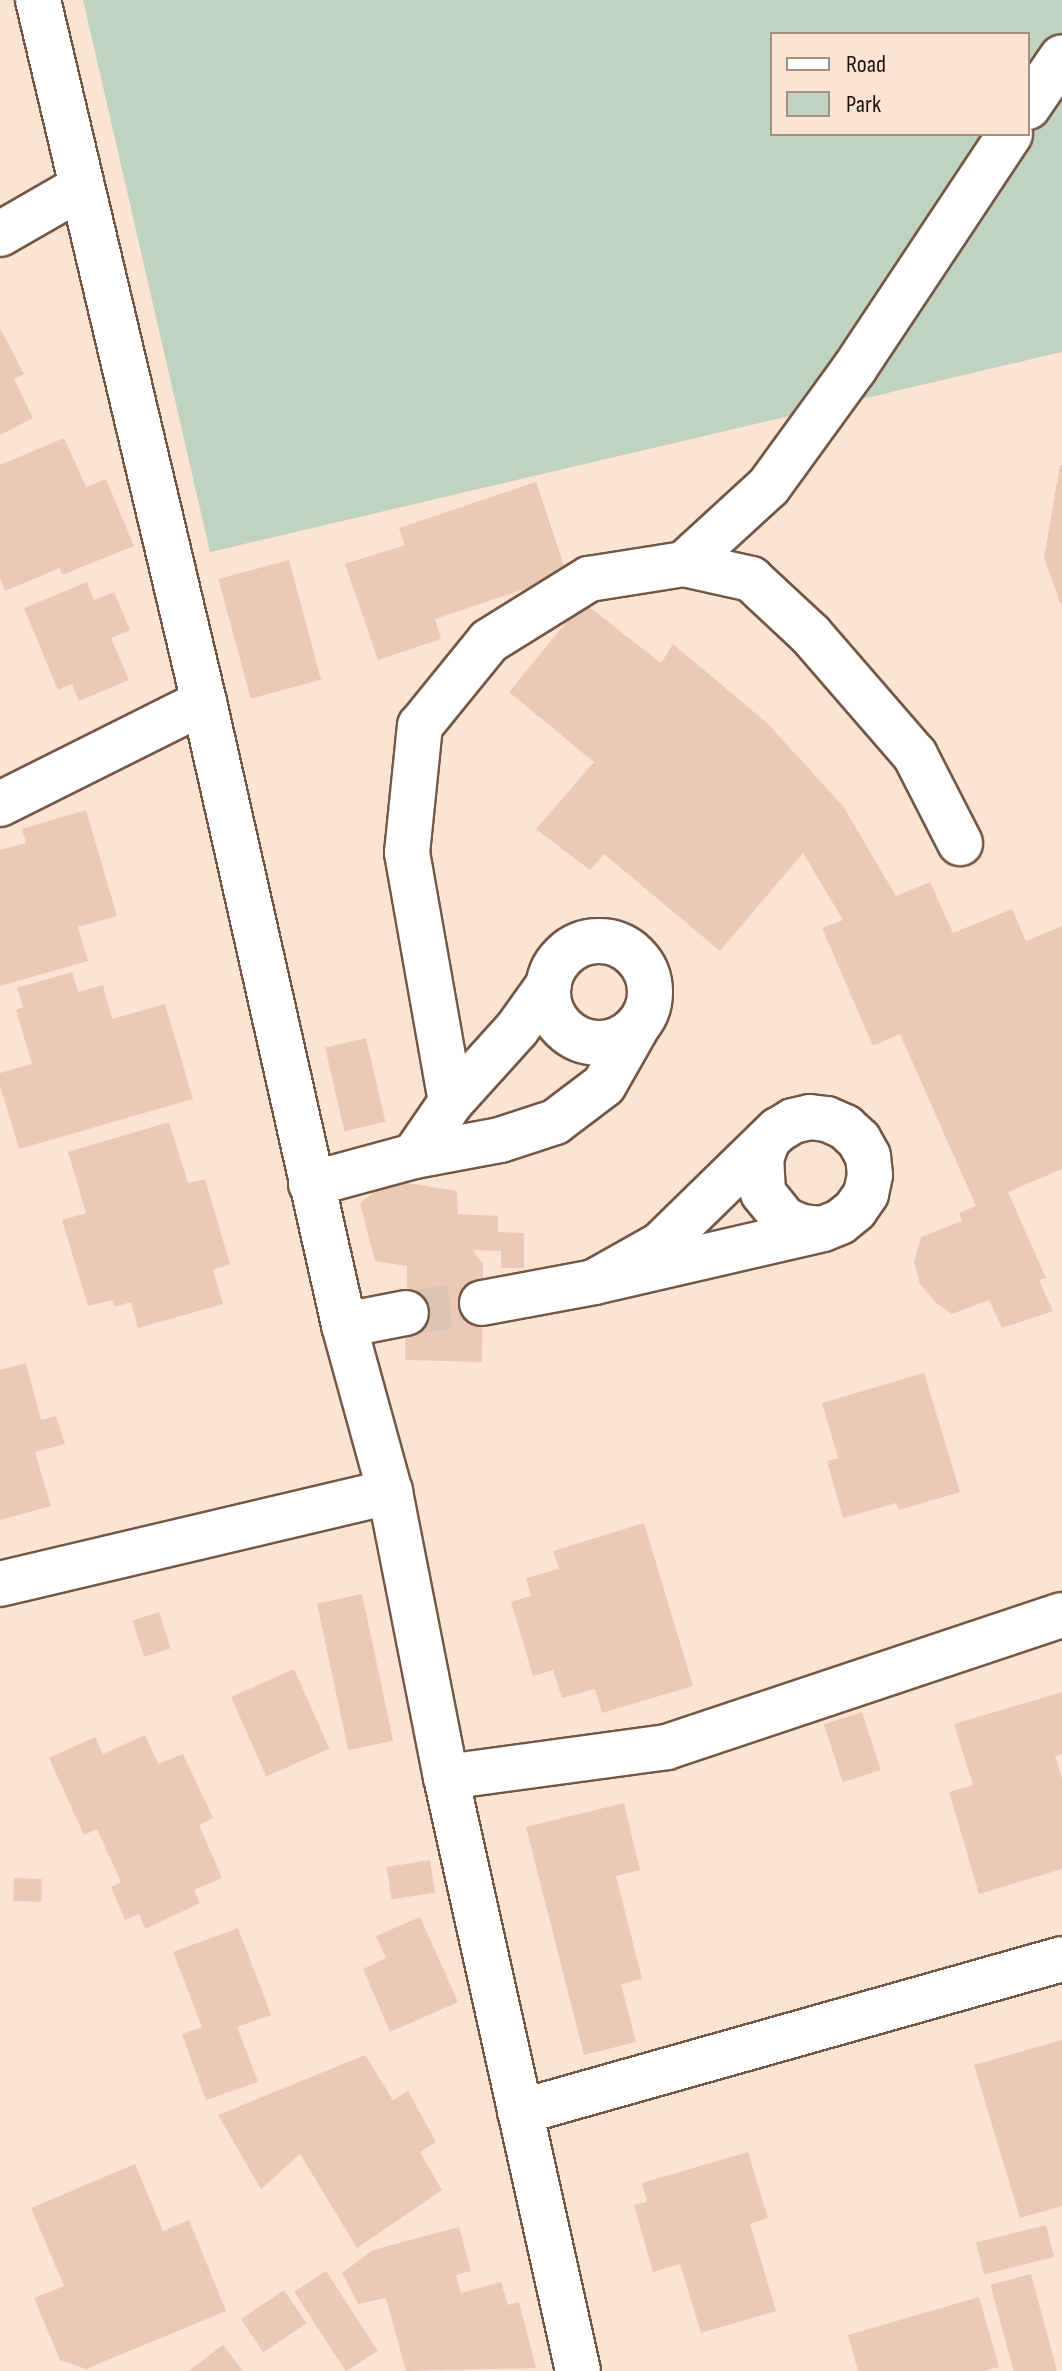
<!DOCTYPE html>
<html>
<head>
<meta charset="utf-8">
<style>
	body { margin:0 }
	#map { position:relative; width:1062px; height:2371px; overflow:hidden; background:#fde3d2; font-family:"Sofia Sans Condensed",sans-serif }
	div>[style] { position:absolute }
	.green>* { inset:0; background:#c0d3c0 }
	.building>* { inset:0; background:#eacab6; transform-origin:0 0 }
	.minor-tunnel>* { height:44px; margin-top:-22px; transform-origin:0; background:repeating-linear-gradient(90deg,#dcc4b4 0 44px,transparent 0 66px) }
	.roads { filter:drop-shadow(2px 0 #745847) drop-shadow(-2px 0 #745847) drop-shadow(0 2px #745847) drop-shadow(0 -2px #745847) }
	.minor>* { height:44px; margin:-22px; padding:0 22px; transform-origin:22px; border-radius:22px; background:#fff }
	.minor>.ring { margin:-22px; padding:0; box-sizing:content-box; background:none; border:44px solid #fff; border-radius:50% }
	span { translate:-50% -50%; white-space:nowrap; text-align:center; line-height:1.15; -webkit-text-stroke:6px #fde3d2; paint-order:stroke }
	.legend { position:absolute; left:770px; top:32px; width:260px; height:104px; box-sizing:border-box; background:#fde3d2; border:2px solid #a49083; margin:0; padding:10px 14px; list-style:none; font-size:24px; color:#1e130c }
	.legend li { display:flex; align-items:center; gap:16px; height:40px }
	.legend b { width:40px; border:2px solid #a49083 }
</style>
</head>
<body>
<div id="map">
	<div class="green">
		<i style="clip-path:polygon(evenodd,83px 0,1062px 0,1062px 352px,210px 552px,83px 0,772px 34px,1028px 34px,1028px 134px,772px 134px,772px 34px)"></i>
	</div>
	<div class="building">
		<i style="clip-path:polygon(0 328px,24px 374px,14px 379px,33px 418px,0 435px)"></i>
		<i style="clip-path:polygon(64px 438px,86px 487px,106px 479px,134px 546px,62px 575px,60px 568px,5px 591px,0 578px,0 465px)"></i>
		<i style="clip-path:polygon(1060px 465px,1062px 465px,1062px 608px,1044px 558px)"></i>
		<i style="clip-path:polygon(536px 482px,567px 575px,435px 619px,441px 639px,378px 660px,345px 564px,405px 545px,399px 528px)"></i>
		<i style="left:289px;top:560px;width:124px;height:73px;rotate:75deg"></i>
		<i style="clip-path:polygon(87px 582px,94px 600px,114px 592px,130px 630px,111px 638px,129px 680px,79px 701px,72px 684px,58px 690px,24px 608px)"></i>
		<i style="clip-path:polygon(583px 602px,661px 663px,673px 644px,767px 723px,843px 806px,896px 896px,930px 882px,953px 933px,1012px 909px,1026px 941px,1062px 926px,1062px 1169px,1008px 1192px,1046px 1278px,1039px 1280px,1053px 1311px,1002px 1328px,989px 1300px,952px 1314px,935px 1302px,920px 1284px,914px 1262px,921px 1237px,962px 1221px,959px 1213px,976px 1206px,900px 1034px,873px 1046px,822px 928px,843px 920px,803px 853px,720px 951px,604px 854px,590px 870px,536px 829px,594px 762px,509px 692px)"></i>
		<i style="clip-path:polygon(86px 810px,117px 916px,78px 927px,88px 961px,0 986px,0 850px,26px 843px,22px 829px)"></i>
		<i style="clip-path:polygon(72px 972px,78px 992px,103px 985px,112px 1019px,165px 1004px,193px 1099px,19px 1149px,0 1086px,0 1073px,32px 1064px,16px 1010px,23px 1007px,17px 988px)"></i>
		<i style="left:366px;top:1038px;width:86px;height:42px;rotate:77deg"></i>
		<i style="clip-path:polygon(169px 1122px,188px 1183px,205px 1179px,230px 1264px,213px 1270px,223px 1304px,138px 1328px,131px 1302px,114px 1307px,112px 1300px,88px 1306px,62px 1220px,86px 1213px,68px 1152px)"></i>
		<i style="clip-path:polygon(389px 1180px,457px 1191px,458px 1214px,498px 1216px,498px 1232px,524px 1233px,524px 1268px,501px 1268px,501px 1251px,473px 1250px,483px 1264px,482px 1362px,405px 1360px,407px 1266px,375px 1261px,360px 1203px)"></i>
		<i style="clip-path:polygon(26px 1363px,41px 1420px,56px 1416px,65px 1444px,35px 1452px,51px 1506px,0 1520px,0 1370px)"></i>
		<i style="clip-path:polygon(924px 1373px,960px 1492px,899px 1510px,896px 1503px,843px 1518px,827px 1461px,838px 1458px,822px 1403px)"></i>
		<i style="clip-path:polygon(644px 1523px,693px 1686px,602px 1713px,595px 1689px,562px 1698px,553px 1670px,533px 1676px,511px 1602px,531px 1596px,526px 1578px,559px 1569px,553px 1551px)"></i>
		<i style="left:362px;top:1594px;width:150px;height:46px;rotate:78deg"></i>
		<i style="left:159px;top:1612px;width:38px;height:28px;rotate:72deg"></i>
		<i style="left:294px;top:1669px;width:87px;height:69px;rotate:66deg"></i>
		<i style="clip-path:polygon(1062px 1692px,1062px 1754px,1055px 1756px,1062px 1778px,1062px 1869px,979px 1894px,949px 1792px,973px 1785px,954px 1724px)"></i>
		<i style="left:862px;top:1712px;width:61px;height:40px;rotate:72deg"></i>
		<i style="clip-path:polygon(145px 1735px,158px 1764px,183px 1754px,213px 1818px,199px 1825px,222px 1878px,194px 1890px,200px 1903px,145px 1929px,139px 1914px,125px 1920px,111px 1887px,121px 1882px,97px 1829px,84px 1835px,49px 1758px,95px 1737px,103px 1754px)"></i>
		<i style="clip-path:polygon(624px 1803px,640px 1870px,616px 1876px,642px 1979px,621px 1984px,636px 2042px,584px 2055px,526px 1827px)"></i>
		<i style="left:430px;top:1860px;width:33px;height:44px;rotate:81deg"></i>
		<i style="left:14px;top:1878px;width:28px;height:23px;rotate:2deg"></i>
		<i style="clip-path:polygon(420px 1917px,458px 2002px,390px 2032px,363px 1969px,386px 1958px,376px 1936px)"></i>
		<i style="clip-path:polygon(238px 1928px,271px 2015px,237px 2027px,258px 2082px,206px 2100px,182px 2034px,202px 2027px,173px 1952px)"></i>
		<i style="clip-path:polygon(1062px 2040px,1062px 2206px,1020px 2218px,974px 2065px)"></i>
		<i style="clip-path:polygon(365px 2055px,393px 2100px,408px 2091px,436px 2142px,420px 2152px,442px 2190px,357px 2248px,300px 2154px,261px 2189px,218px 2115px)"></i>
		<i style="clip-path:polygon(748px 2152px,768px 2218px,750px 2224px,776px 2311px,701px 2333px,680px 2264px,653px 2272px,634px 2205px,647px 2202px,642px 2183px)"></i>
		<i style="clip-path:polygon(135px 2164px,163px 2231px,189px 2220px,226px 2311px,86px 2369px,60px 2360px,34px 2298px,64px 2286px,31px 2208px)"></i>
		<i style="left:1046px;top:2225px;width:33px;height:72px;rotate:76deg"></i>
		<i style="clip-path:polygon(459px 2227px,471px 2271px,456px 2275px,461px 2293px,501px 2282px,508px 2305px,519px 2302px,536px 2368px,406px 2371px,386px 2298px,358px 2304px,342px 2273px,373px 2250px)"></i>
		<i style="left:326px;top:2271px;width:95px;height:38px;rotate:57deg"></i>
		<i style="left:1031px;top:2274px;width:100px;height:42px;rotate:75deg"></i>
		<i style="left:284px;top:2290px;width:40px;height:52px;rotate:56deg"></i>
		<i style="clip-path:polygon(979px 2297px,999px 2367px,984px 2371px,858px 2371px,848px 2335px)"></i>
		<i style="clip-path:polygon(223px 2345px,243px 2371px,188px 2371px)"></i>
	</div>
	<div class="minor-tunnel">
		<i style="left:406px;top:1313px;width:77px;rotate:-7.5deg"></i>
	</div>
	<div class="roads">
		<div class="minor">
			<i style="left:38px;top:0;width:721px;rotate:76.7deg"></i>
			<i style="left:204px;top:702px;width:639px;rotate:77.33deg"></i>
			<i style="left:344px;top:1325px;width:173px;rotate:74.6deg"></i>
			<i style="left:390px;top:1492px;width:290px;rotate:78.9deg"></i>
			<i style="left:446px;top:1777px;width:608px;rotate:77.47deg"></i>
			<i style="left:1028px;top:107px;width:60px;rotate:-55.8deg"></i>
			<i style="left:0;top:234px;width:92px;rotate:-29.9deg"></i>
			<i style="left:684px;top:564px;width:69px;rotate:12.6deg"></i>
			<i style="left:751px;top:579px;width:82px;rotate:43deg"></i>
			<i style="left:811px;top:635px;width:159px;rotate:49.1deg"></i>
			<i style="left:915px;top:755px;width:99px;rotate:62.9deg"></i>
			<i style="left:0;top:804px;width:228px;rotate:-26.6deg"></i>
			<i class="ring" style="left:548px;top:941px;width:58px;height:58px"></i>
			<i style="left:451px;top:1102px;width:98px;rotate:-47.9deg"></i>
			<i style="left:517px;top:1029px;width:55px;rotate:-54.6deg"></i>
			<i style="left:414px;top:1156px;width:87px;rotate:-10.5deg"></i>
			<i style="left:500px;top:1140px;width:58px;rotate:-18.1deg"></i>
			<i style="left:555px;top:1122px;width:61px;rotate:-37.1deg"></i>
			<i style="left:604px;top:1085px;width:67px;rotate:-60.4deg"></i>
			<i style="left:311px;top:1184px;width:107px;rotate:-15.2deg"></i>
			<i style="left:414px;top:1156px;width:65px;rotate:-55.6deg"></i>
			<i style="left:451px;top:1102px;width:253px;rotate:-100deg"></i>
			<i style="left:407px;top:853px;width:128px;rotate:-84.2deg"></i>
			<i style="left:420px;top:726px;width:109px;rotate:-50.9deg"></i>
			<i style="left:489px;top:641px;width:118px;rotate:-31.8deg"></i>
			<i style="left:589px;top:579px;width:96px;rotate:-9deg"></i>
			<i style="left:684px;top:564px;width:115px;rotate:-42.5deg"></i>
			<i style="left:769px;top:486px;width:145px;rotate:-54deg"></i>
			<i style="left:854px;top:369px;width:282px;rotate:-56.4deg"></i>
			<i style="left:594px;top:1282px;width:76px;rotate:-29.3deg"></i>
			<i style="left:660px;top:1245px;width:165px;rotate:-44.3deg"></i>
			<i style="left:778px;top:1130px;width:17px;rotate:-31deg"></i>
			<i style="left:793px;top:1121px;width:17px;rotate:-13deg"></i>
			<i style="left:810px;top:1117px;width:17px;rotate:7deg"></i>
			<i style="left:827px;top:1119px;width:20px;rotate:24deg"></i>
			<i style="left:845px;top:1127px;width:19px;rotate:43deg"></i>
			<i style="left:859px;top:1140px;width:18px;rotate:61deg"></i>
			<i style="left:868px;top:1156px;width:19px;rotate:84deg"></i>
			<i style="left:870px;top:1175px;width:19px;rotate:102deg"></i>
			<i style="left:866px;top:1194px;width:19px;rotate:125deg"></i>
			<i style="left:855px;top:1210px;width:19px;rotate:141deg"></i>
			<i style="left:840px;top:1222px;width:18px;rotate:158deg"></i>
			<i style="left:823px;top:1229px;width:21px;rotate:-175deg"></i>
			<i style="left:802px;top:1227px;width:18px;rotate:-158deg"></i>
			<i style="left:785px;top:1220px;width:35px;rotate:-129deg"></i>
			<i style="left:763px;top:1193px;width:34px;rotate:-93deg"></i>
			<i style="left:761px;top:1159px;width:18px;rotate:-71deg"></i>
			<i style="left:482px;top:1303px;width:114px;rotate:-10.6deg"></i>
			<i style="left:594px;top:1282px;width:232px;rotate:-13deg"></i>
			<i style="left:344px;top:1325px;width:63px;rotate:-11deg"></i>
			<i style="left:0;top:1584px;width:401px;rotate:-13.3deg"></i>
			<i style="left:446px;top:1777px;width:223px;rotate:-7.7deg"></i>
			<i style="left:667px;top:1747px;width:416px;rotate:-18.5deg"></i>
			<i style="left:520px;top:2112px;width:563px;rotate:-15.76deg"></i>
		</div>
	</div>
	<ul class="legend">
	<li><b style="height:10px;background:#fff"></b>Road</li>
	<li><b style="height:22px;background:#c0d3c0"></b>Park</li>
	</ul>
</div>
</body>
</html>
